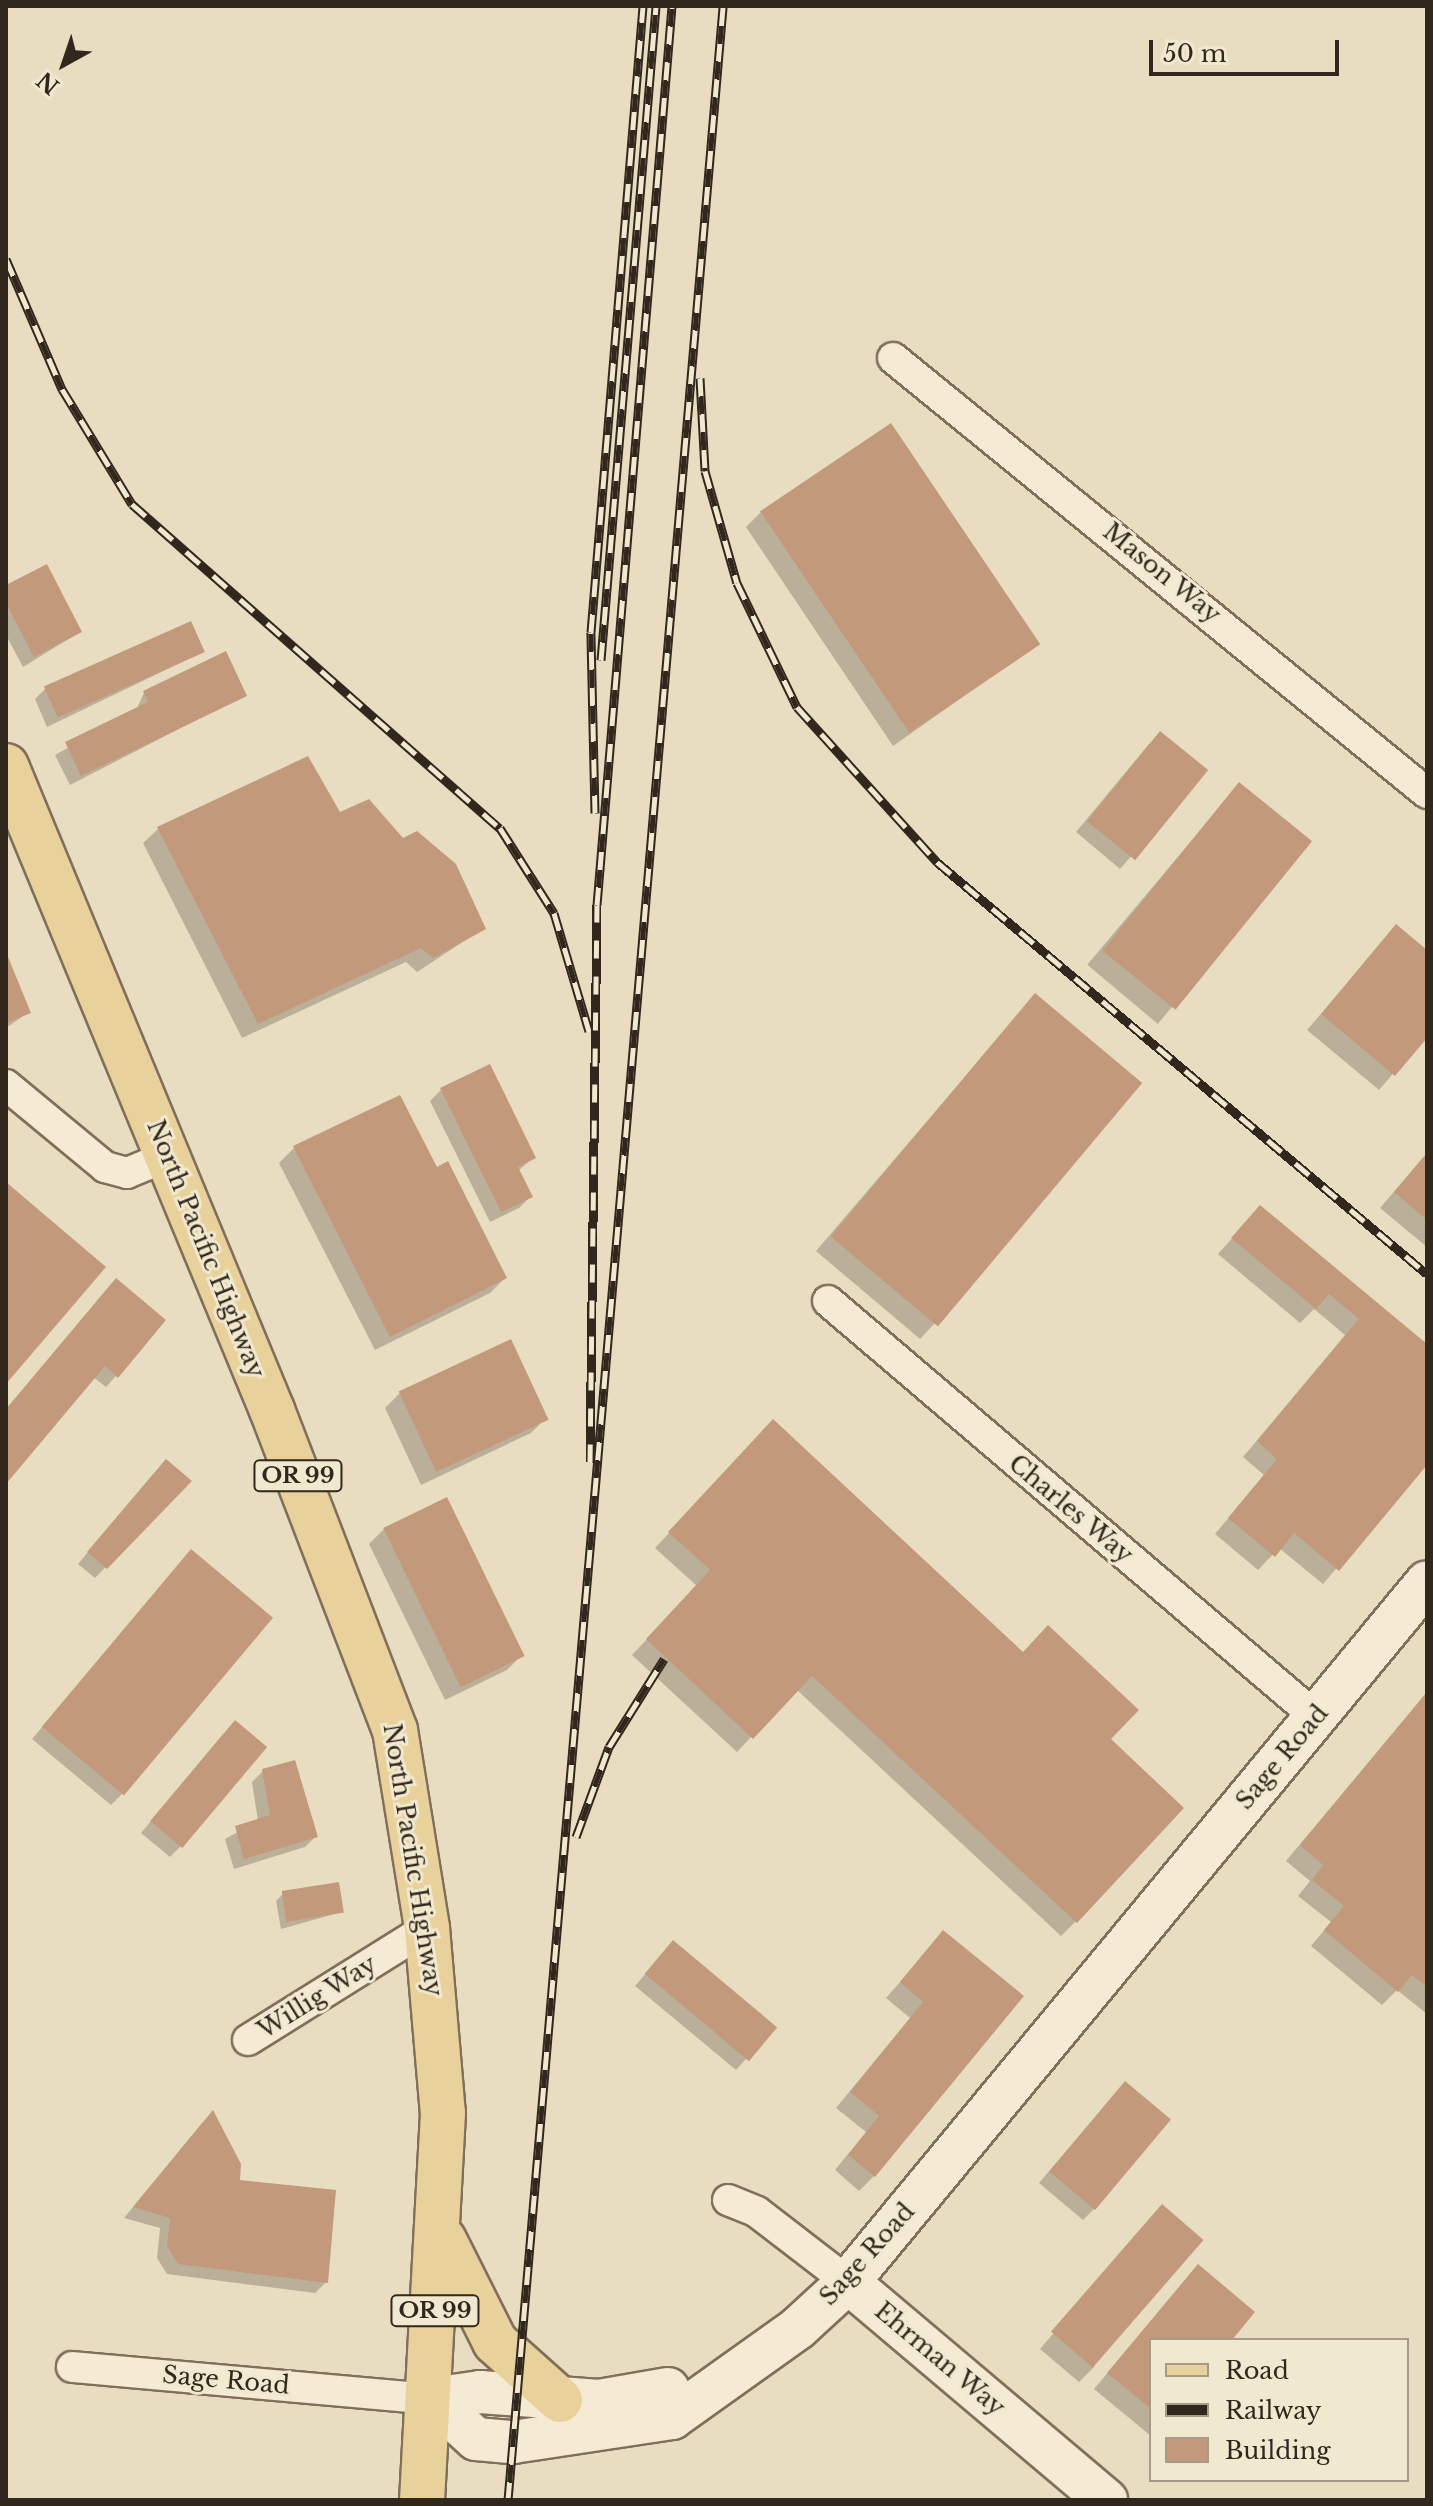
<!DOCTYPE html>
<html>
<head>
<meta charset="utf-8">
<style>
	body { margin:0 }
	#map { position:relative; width:1433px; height:2506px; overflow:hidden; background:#e9ddc1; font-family:"Libre Baskerville",serif }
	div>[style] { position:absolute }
	.shadow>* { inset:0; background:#0003; transform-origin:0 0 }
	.building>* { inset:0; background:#c3997b; transform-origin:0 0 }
	.roads { filter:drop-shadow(2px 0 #806f5b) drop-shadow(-2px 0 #806f5b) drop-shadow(0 2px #806f5b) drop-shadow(0 -2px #806f5b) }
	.street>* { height:30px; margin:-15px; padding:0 15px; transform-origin:15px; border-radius:15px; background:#f5ebd4 }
	.secondary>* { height:42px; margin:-21px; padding:0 21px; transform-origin:21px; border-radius:21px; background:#f5ebd4 }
	.primary>* { height:44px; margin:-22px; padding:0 22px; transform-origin:22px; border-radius:22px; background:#e9d19c }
	.rail>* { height:9px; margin-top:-4.5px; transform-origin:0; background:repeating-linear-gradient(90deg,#f1e8d0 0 18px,#32271d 0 36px); box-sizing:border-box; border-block:2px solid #32271d }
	span { translate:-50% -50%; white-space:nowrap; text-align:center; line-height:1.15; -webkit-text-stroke:6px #f1e8d0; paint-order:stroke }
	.shield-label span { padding:2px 6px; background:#f1e8d0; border:2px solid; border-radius:6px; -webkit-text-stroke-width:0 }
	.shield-label { font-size:22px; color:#32271d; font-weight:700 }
	.street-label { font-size:24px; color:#32271d }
	.frame { position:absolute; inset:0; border:8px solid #32271d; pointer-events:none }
	.legend { position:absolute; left:1149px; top:2338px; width:260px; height:144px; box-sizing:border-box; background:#f1e8d0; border:2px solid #a59b88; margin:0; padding:10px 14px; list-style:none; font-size:24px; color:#32271d }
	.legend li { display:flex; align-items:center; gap:16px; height:40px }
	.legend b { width:40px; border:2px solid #a59b88 }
	.north { position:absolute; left:24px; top:24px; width:80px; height:80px; -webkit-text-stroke:6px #f1e8d0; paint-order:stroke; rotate:220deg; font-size:22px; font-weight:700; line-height:32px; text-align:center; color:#32271d }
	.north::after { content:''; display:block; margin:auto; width:28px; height:36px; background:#32271d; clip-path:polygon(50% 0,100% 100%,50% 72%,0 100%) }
	.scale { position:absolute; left:1149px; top:40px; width:190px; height:36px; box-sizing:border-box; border:4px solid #32271d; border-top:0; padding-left:10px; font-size:24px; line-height:28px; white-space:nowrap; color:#32271d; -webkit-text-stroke:6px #f1e8d0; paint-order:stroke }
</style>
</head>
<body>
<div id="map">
	<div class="shadow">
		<i style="clip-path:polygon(761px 512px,1037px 645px,893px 746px,746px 527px)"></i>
		<i style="clip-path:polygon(6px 587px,80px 632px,23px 667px,6px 635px)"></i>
		<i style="clip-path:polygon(203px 652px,47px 727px,35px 699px,46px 688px)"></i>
		<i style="clip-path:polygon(144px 693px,245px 695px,70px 785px,55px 755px,136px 710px)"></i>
		<i style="clip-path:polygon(1149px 744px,1205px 771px,1120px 869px,1076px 832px)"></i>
		<i style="clip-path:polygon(307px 759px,339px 815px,484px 928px,417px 972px,406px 962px,242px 1038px,143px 843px,158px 829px)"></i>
		<i style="left:1239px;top:784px;width:92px;height:236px;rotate:40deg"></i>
		<i style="clip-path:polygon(1396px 927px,1427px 952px,1427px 1034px,1379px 1090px,1307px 1030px)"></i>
		<i style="clip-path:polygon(6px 957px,29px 1012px,6px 1028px)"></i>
		<i style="clip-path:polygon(1035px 995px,934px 1324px,920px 1339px,816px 1251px)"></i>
		<i style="clip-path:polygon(441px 1090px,533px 1158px,518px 1171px,530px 1197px,519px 1208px,490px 1222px,430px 1101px)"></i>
		<i style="clip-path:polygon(294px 1148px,436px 1169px,505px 1278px,490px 1293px,375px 1350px,279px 1163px)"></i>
		<i style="clip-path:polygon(1427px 1153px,1427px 1247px,1380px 1208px)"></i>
		<i style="clip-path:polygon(1260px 1207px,1427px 1347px,1427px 1462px,1323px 1584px,1279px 1548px,1258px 1570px,1215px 1534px,1264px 1475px,1243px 1457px,1345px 1335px,1314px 1309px,1300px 1323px,1218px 1254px)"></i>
		<i style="clip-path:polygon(105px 1292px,116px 1376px,106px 1387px,93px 1377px,6px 1481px,6px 1410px)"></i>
		<i style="clip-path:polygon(400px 1393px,546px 1418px,531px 1433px,421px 1485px,385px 1408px)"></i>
		<i style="clip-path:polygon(759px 1437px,1108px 1740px,1076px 1921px,1061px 1936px,796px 1689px,737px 1752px,632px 1655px,697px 1586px,655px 1548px)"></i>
		<i style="clip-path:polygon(155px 1472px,189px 1481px,95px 1578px,78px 1564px)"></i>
		<i style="clip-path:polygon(384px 1529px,522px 1655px,507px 1670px,445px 1700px,369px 1544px)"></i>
		<i style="clip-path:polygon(180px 1563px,122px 1794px,111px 1805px,32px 1739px)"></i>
		<i style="clip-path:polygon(1427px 1692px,1427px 2014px,1397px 1990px,1382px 2005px,1311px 1946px,1331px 1922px,1298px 1896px,1310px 1881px,1286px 1861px)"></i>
		<i style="clip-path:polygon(224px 1733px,181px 1846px,170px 1857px,141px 1833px)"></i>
		<i style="clip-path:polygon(263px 1771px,316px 1836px,305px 1847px,234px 1869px,225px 1839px,258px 1821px,252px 1782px)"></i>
		<i style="clip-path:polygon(283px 1894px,342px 1912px,281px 1929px,276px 1901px)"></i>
		<i style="clip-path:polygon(943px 1933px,874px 2176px,859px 2191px,835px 2170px,866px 2132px,836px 2108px,910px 2018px,886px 1998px)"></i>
		<i style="clip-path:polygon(662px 1954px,774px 2028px,736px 2070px,635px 1986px)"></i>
		<i style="clip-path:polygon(1114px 2095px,1094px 2209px,1083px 2220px,1039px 2183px)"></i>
		<i style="clip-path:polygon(202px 2123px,238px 2182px,326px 2282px,315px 2293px,167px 2274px,157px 2258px,160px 2228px,124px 2218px)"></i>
		<i style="clip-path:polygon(1148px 2222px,1094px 2367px,1079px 2382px,1040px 2349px)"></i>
		<i style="clip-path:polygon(1198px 2266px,1229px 2340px,1151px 2340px,1151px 2436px,1094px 2389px)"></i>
	</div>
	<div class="building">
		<i style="left:891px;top:423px;width:267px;height:158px;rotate:56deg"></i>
		<i style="clip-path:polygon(47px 564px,82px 632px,34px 657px,6px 603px,6px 585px)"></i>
		<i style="left:191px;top:621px;width:34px;height:161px;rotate:66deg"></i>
		<i style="clip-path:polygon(226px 651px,247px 696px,81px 776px,65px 742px,148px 702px,143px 691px)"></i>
		<i style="left:1160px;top:731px;width:62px;height:116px;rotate:39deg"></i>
		<i style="clip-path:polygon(308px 756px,340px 812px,369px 799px,403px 838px,417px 831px,456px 864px,486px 929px,433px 958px,421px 948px,258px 1024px,157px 827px)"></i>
		<i style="left:1239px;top:782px;width:94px;height:217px;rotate:39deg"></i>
		<i style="clip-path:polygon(1396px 924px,1427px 950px,1427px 1038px,1395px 1076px,1321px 1014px)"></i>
		<i style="clip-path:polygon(6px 952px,31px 1013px,6px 1023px)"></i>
		<i style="left:1035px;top:993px;width:140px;height:318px;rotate:40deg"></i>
		<i style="clip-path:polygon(490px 1064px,536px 1158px,518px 1167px,533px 1197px,501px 1212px,440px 1088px)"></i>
		<i style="clip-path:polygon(400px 1095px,437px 1167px,448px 1161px,507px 1278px,390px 1337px,293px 1146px)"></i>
		<i style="clip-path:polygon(1427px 1153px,1427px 1220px,1394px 1192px)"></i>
		<i style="clip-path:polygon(6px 1182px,106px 1267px,6px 1384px)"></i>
		<i style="clip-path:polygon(1260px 1205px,1427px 1344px,1427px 1465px,1339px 1571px,1294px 1533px,1275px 1557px,1228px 1518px,1277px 1459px,1257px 1441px,1359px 1319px,1329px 1294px,1316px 1309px,1231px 1238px)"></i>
		<i style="clip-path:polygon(116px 1278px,166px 1320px,118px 1378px,105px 1366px,6px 1484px,6px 1409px)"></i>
		<i style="left:511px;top:1339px;width:89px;height:124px;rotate:65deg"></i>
		<i style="clip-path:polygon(773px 1419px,1023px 1652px,1048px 1625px,1139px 1710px,1111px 1739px,1184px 1808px,1077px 1923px,812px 1676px,753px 1739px,646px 1639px,710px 1570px,668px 1532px)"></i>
		<i style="clip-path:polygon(166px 1459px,192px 1481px,107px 1569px,87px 1552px)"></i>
		<i style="left:447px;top:1497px;width:177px;height:71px;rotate:64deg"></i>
		<i style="left:191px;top:1549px;width:107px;height:232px;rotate:40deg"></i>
		<i style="clip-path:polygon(1427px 1692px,1427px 1987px,1412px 1975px,1398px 1992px,1324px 1930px,1344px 1906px,1312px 1880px,1323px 1865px,1300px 1845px)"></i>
		<i style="left:235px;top:1720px;width:42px;height:132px;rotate:40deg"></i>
		<i style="clip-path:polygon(295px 1760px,318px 1837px,244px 1859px,235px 1826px,270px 1815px,262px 1769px)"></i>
		<i style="left:339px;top:1882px;width:31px;height:58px;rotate:81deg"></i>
		<i style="clip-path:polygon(943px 1930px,1024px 1996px,875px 2177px,848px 2155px,879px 2116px,850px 2092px,923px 2002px,900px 1982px)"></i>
		<i style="left:673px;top:1940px;width:136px;height:44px;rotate:40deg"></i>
		<i style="left:1125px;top:2081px;width:60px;height:118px;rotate:40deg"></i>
		<i style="clip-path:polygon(213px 2110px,241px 2164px,240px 2180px,336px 2190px,328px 2283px,178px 2264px,167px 2246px,170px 2218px,133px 2207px)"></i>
		<i style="left:1162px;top:2204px;width:55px;height:169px;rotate:41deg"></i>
		<i style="clip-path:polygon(1198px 2264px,1255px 2312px,1232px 2340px,1151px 2340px,1151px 2409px,1107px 2373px)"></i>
	</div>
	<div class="roads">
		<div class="street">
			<i style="left:893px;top:358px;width:689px;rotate:39.17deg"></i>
			<i style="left:6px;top:1085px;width:129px;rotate:39.6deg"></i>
			<i style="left:105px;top:1167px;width:23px;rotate:15deg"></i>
			<i style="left:127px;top:1173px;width:44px;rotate:-22.5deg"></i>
			<i style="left:828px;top:1301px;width:640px;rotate:40.44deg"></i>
			<i style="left:248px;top:2040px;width:211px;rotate:-32deg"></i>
			<i style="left:728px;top:2200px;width:31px;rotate:22deg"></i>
			<i style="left:757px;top:2212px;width:115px;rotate:37.6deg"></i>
			<i style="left:72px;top:2367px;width:361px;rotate:5.1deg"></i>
		</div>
		<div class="secondary">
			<i style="left:848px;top:2282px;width:338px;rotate:40.2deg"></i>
			<i style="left:432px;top:2399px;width:59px;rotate:42.3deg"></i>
			<i style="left:476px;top:2439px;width:37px;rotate:5deg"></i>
			<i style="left:513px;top:2442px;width:161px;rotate:-8.6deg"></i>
			<i style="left:672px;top:2418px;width:155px;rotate:-35.5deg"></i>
			<i style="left:798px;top:2328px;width:68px;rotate:-42.6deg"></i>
			<i style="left:848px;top:2282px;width:908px;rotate:-50.4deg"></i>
			<i style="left:432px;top:2399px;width:49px;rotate:-8.3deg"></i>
			<i style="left:480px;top:2392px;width:119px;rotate:4.3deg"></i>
			<i style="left:599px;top:2401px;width:70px;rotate:-9.9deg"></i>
		</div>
		<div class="primary">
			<i style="left:6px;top:766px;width:697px;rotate:67.56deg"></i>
			<i style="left:272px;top:1410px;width:343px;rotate:69deg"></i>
			<i style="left:395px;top:1730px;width:201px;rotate:80.8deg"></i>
			<i style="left:427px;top:1928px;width:186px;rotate:85.1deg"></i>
			<i style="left:443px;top:2113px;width:388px;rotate:93.1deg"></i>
			<i style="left:444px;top:2240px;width:114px;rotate:63.4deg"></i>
			<i style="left:495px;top:2342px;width:87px;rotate:41.7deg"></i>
		</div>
	</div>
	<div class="rail">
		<i style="left:6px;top:259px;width:142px;rotate:66.7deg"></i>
		<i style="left:62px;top:389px;width:135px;rotate:58.7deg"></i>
		<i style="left:132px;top:504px;width:490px;rotate:41.4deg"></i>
		<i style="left:500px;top:828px;width:101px;rotate:57.6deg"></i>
		<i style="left:554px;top:913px;width:123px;rotate:73.5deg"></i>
		<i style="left:700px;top:378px;width:93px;rotate:86.9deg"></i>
		<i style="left:705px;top:471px;width:116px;rotate:74.1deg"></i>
		<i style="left:737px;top:583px;width:138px;rotate:64.2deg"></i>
		<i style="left:797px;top:707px;width:209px;rotate:47.9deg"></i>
		<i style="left:937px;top:862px;width:640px;rotate:40.06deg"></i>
		<i style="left:601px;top:660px;width:656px;rotate:-85.19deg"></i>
		<i style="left:595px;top:813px;width:181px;rotate:-91.3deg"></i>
		<i style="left:591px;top:632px;width:628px;rotate:-85.25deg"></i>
		<i style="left:590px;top:1462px;width:557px;rotate:-89.28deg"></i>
		<i style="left:597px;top:905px;width:902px;rotate:-85.23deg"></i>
		<i style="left:576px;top:1837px;width:96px;rotate:-69.9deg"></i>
		<i style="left:609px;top:1747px;width:104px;rotate:-58deg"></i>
		<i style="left:508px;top:2500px;width:2503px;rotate:-85.07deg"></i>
	</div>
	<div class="shield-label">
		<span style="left:298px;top:1476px">OR 99</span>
		<span style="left:435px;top:2311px">OR 99</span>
	</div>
	<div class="street-label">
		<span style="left:1162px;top:573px;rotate:39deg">Mason Way</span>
		<span style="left:206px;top:1249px;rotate:68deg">North Pacific Highway</span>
		<span style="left:1071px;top:1509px;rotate:40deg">Charles Way</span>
		<span style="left:1282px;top:1757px;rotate:-50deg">Sage Road</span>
		<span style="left:413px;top:1860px;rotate:81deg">North Pacific Highway</span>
		<span style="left:317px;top:1997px;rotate:-32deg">Willig Way</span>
		<span style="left:867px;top:2254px;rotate:-48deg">Sage Road</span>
		<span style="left:940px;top:2359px;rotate:40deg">Ehrman Way</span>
		<span style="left:226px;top:2380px;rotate:5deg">Sage Road</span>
	</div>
	<div class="frame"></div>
	<ul class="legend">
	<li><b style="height:10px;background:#e9d19c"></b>Road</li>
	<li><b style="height:10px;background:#32271d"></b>Railway</li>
	<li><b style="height:22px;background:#c3997b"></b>Building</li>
	</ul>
	<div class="north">N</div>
	<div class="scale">50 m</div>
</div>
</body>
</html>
